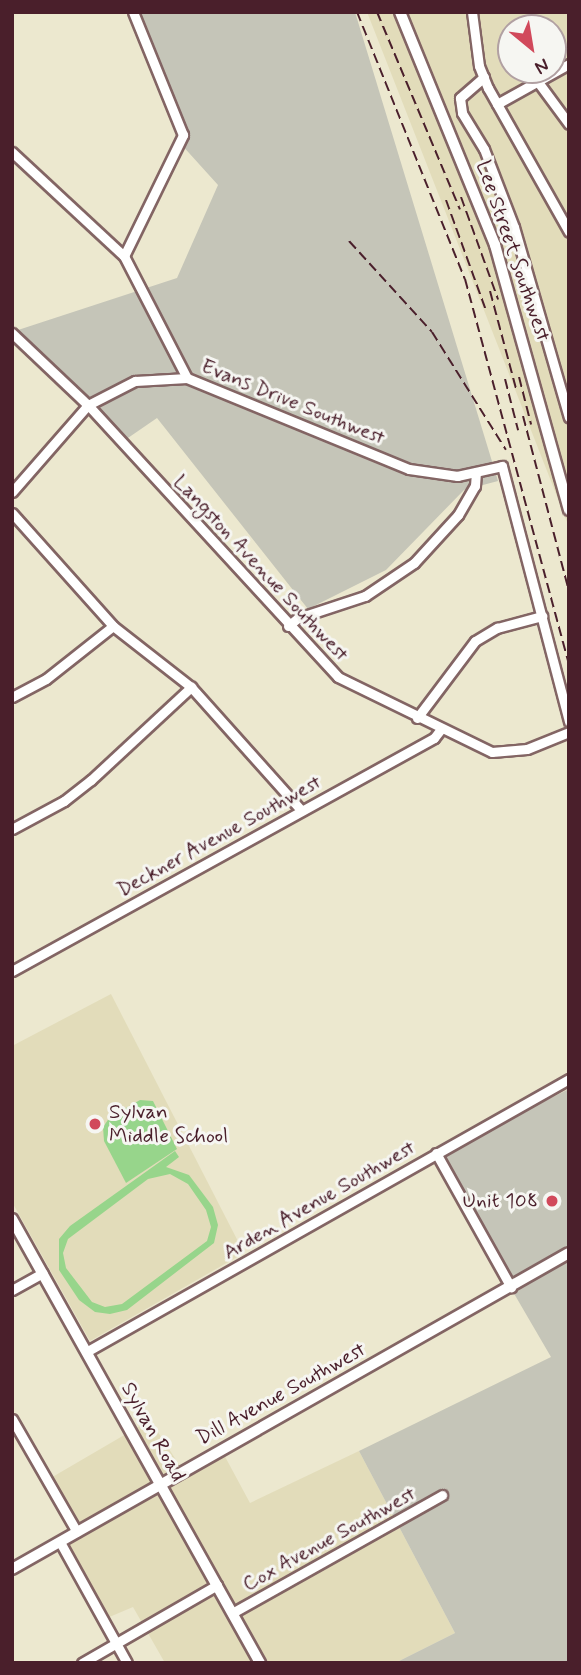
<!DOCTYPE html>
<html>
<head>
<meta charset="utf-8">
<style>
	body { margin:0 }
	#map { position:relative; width:581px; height:1675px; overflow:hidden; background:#ece8cf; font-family:Mynerve,sans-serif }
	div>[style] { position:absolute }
	.built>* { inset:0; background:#e2dcba }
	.industrial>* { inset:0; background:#c5c5b8 }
	.green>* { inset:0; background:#97d58b }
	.roads { filter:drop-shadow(2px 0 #836564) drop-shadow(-2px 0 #836564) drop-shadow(0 2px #836564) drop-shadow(0 -2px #836564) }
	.minor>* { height:9px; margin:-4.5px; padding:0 4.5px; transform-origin:4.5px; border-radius:4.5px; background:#fff }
	.major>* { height:10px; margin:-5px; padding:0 5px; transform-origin:5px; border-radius:5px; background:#fff }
	.rail>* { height:2px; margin-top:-1px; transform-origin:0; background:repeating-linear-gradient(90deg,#4a1f2b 0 10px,transparent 0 15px) }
	.dots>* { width:19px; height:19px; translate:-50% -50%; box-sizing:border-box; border:4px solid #f6f6f2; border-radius:50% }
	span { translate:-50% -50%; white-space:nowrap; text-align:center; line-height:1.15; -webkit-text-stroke:6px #f6f6f2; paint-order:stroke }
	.street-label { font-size:21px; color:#4a1f2b }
	.poi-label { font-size:21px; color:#4a1f2b }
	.left { translate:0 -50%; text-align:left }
	.right { translate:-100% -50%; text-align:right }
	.frame { position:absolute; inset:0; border:14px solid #4a1f2b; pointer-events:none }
	.north { position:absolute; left:497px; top:14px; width:70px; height:70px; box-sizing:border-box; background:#f6f6f2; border:2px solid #b1a0a2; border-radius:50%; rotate:150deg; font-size:19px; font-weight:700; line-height:28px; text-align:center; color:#4a1f2b }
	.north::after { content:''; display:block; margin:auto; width:24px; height:32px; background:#d1495b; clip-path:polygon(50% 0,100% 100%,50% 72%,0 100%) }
</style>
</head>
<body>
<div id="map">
	<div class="built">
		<i style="clip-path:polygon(evenodd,367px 12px,569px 12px,569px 527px,367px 12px,511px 28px,553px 28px,553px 70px,511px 70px,511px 28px)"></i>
		<i style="clip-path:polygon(111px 994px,244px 1253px,90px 1341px,12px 1202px,12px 1046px)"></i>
		<i style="clip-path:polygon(150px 1420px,184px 1472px,222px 1451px,250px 1503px,359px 1451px,455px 1633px,395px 1663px,165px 1663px,133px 1607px,107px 1618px,59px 1540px,77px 1529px,49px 1479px)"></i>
	</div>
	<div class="industrial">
		<i style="clip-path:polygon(128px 12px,355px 12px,498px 481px,464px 490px,386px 570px,308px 609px,157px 418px,125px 440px,15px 331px,177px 278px,218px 185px,180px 143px)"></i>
		<i style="clip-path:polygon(569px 1089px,569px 1663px,395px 1663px,455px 1633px,359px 1451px,551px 1357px,434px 1156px)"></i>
	</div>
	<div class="green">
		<i style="clip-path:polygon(140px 1100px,153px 1101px,177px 1149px,126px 1183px,104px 1141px,103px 1127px,110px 1117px)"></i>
		<i style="clip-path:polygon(evenodd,175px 1151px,179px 1157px,166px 1167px,189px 1175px,213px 1207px,218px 1225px,214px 1243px,127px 1310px,110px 1314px,95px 1312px,79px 1300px,59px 1270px,59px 1239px,70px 1226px,175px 1151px,170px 1174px,188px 1184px,206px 1210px,211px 1227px,207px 1241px,122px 1304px,105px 1307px,92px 1302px,66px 1268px,63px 1253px,68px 1239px,148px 1179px,170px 1174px)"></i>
	</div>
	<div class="roads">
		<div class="minor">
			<i style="left:472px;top:12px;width:54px;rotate:82.6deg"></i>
			<i style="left:479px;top:66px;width:24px;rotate:68deg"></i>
			<i style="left:488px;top:88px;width:165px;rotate:60.6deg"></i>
			<i style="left:484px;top:77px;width:32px;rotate:139deg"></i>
			<i style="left:460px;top:98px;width:15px;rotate:82deg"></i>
			<i style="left:462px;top:113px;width:42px;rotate:58.6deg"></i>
			<i style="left:484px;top:149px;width:84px;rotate:69deg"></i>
			<i style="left:514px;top:227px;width:198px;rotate:73.9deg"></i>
			<i style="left:538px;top:82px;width:52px;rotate:53.6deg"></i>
			<i style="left:497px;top:104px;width:82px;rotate:-29.1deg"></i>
			<i style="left:12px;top:152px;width:153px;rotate:42.9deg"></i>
			<i style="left:124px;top:256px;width:137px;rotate:62.7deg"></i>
			<i style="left:187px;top:378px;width:240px;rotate:22.3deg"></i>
			<i style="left:409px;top:469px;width:49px;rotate:8.3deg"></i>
			<i style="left:457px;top:476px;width:46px;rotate:-12.5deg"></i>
			<i style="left:502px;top:466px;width:264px;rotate:75.3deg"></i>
			<i style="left:124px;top:256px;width:135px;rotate:-64deg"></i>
			<i style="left:183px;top:135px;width:133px;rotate:-112.1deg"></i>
			<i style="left:12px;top:333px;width:105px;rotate:43.5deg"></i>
			<i style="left:88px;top:405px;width:369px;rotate:47.4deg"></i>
			<i style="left:338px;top:677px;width:171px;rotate:26deg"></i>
			<i style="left:492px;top:752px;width:35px;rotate:-5deg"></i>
			<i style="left:527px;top:749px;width:45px;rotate:-22deg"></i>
			<i style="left:12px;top:492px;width:116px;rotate:-48.9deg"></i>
			<i style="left:88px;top:405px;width:53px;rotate:-27.1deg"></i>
			<i style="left:135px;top:381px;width:52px;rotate:-3.3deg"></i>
			<i style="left:12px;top:513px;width:152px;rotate:48.2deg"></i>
			<i style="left:113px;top:626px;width:99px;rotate:38deg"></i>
			<i style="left:191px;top:687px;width:166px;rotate:48.2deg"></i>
			<i style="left:288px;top:626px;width:13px;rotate:-39deg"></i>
			<i style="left:298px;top:618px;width:71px;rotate:-18.2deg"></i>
			<i style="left:365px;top:596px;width:59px;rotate:-34deg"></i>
			<i style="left:414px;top:563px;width:65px;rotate:-47.5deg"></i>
			<i style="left:458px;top:515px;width:34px;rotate:-60deg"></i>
			<i style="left:475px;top:486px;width:14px;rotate:-86deg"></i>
			<i style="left:12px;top:697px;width:38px;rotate:-28deg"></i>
			<i style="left:46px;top:679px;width:85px;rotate:-38.3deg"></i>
			<i style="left:417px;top:718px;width:96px;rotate:-53deg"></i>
			<i style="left:475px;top:641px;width:26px;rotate:-31deg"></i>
			<i style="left:497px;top:628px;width:47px;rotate:-14.9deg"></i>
			<i style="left:12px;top:829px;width:59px;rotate:-28.3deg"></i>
			<i style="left:64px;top:801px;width:34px;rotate:-38deg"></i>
			<i style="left:91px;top:780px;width:137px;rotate:-42.9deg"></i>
			<i style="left:12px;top:971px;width:482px;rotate:-28.9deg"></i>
			<i style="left:434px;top:738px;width:11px;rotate:-52deg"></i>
			<i style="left:436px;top:1153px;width:154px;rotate:60.8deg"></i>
			<i style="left:12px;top:1290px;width:35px;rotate:-29deg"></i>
			<i style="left:86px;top:1352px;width:555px;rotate:-29.48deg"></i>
			<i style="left:12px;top:1419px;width:130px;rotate:60.1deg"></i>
			<i style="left:60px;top:1542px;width:138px;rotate:61deg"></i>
			<i style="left:232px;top:1613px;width:241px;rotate:-29.3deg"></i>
			<i style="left:82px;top:1663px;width:156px;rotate:-30deg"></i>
		</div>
		<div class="major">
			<i style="left:400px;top:12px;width:252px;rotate:67.8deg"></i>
			<i style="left:495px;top:245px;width:275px;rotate:74.4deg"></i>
			<i style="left:12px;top:1219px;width:509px;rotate:60.81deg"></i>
			<i style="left:12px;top:1569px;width:640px;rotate:-29.57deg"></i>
		</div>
	</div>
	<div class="rail">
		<i style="left:357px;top:12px;width:288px;rotate:68deg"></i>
		<i style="left:465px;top:279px;width:399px;rotate:74.9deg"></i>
		<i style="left:377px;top:12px;width:214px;rotate:67.2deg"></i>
		<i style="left:461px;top:197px;width:109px;rotate:70.1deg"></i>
		<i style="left:446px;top:200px;width:115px;rotate:70.1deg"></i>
		<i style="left:349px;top:241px;width:123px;rotate:47.6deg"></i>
		<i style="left:432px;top:332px;width:139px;rotate:57.9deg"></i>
		<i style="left:490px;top:291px;width:101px;rotate:75.1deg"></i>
		<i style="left:519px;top:377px;width:49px;rotate:75.7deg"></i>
		<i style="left:505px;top:379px;width:53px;rotate:75.7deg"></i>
		<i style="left:523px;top:416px;width:181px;rotate:75.3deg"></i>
	</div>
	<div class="dots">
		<i style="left:95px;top:1124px;background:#d1495b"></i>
		<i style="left:552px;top:1201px;background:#d1495b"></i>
	</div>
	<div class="street-label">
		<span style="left:513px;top:251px;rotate:71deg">Lee Street Southwest</span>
		<span style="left:293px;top:402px;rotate:22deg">Evans Drive Southwest</span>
		<span style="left:261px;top:568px;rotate:47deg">Langston Avenue Southwest</span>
		<span style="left:219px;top:836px;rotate:-29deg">Deckner Avenue Southwest</span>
		<span style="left:319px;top:1200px;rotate:-30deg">Arden Avenue Southwest</span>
		<span style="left:281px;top:1394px;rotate:-29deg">Dill Avenue Southwest</span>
		<span style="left:153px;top:1432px;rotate:61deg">Sylvan Road</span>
		<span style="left:329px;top:1539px;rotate:-29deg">Cox Avenue Southwest</span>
	</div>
	<div class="poi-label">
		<span class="left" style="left:109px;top:1124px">Sylvan<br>Middle School</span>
		<span class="right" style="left:538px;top:1201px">Unit 108</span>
	</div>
	<div class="frame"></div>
	<div class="north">N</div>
</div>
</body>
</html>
